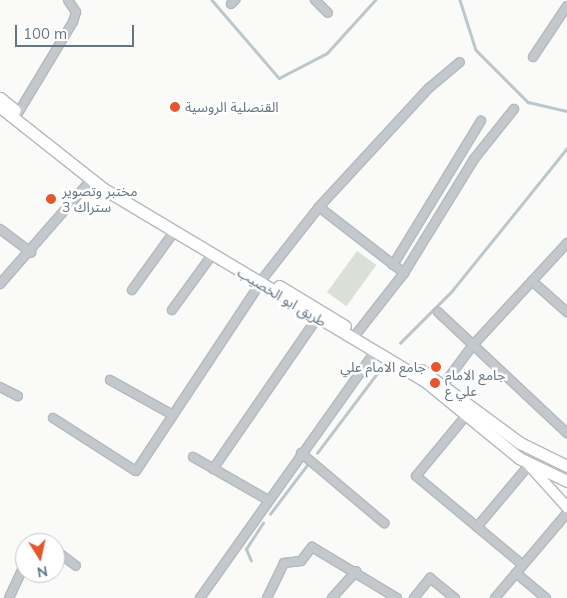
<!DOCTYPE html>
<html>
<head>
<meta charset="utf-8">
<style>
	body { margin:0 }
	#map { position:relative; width:567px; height:598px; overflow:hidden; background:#fafaf8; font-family:Mulish,"Noto Sans Arabic",sans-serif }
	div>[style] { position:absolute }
	.green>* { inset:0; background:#dadfd7; transform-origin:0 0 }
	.stream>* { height:2.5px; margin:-1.25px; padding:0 1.25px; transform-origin:1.25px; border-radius:1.25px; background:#bbc7cb }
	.roads { filter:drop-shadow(1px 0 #b3babf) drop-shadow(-1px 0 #b3babf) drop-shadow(0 1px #b3babf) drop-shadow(0 -1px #b3babf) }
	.street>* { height:8px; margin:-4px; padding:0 4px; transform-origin:4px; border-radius:4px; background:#c3c8cc }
	.secondary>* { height:10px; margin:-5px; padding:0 5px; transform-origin:5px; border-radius:5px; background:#fff }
	.primary>* { height:11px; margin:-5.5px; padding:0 5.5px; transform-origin:5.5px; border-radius:5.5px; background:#fff }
	.dots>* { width:14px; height:14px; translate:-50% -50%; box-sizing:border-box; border:2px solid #fff; border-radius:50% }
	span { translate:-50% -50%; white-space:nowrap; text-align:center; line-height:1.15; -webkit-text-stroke:5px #fff; paint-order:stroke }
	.poi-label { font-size:14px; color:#657683 }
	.left { translate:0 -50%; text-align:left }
	.right { translate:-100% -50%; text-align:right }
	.street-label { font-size:14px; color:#657683 }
	.north { position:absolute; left:15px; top:533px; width:50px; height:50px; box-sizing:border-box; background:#fff; border:1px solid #c1c8cd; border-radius:50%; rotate:170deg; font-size:14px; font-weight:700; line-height:20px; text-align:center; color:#657683 }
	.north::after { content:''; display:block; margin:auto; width:18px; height:22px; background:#e4572e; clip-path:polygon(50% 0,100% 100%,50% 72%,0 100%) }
	.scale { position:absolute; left:15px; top:25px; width:119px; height:22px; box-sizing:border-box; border:2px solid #657683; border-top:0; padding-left:6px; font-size:15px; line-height:18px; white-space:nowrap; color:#657683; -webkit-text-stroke:4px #fff; paint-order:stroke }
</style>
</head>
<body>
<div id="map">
	<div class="green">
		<i style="left:357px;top:251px;width:24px;height:51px;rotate:36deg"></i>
	</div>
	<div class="stream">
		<i style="left:212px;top:0;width:103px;rotate:49.3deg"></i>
		<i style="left:279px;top:78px;width:54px;rotate:-27.5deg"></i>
		<i style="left:327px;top:53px;width:72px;rotate:-47.8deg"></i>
		<i style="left:460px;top:0;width:52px;rotate:72.3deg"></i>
		<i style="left:476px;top:50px;width:74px;rotate:45deg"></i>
		<i style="left:528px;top:102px;width:40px;rotate:13deg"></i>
		<i style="left:400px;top:343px;width:72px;rotate:-45deg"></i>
		<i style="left:451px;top:292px;width:185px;rotate:-51.1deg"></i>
		<i style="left:317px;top:453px;width:106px;rotate:-53deg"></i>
		<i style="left:270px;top:514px;width:61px;rotate:-52.9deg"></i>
		<i style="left:251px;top:561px;width:13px;rotate:-113deg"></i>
		<i style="left:246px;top:549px;width:31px;rotate:-57deg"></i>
	</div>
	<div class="roads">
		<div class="street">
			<i style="left:315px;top:0;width:18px;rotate:45deg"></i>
			<i style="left:231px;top:4px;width:6px;rotate:-45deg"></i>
			<i style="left:533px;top:57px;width:61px;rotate:-56.3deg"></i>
			<i style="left:18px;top:113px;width:106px;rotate:-58.9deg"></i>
			<i style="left:73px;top:22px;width:10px;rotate:-73deg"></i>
			<i style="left:76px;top:12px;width:14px;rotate:-124deg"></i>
			<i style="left:319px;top:207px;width:108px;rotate:37.8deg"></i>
			<i style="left:0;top:229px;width:39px;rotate:37deg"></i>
			<i style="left:393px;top:265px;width:169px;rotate:-58.6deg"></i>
			<i style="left:264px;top:277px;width:89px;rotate:-51.8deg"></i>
			<i style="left:319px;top:207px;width:162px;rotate:-47.3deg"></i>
			<i style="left:429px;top:88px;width:40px;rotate:-40deg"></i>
			<i style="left:532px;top:281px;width:47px;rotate:41.5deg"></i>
			<i style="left:0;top:284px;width:138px;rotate:-48.8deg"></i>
			<i style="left:132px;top:290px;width:72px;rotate:-54.1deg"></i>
			<i style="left:172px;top:310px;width:68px;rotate:-54deg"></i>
			<i style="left:438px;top:312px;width:177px;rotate:43.2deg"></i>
			<i style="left:357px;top:333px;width:76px;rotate:-51.9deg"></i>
			<i style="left:404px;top:273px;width:134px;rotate:-58.4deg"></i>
			<i style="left:474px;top:159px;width:64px;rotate:-51.3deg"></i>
			<i style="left:110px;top:380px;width:72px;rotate:29.1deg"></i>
			<i style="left:444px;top:384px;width:49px;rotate:-53.4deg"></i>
			<i style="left:473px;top:345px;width:139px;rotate:-47.3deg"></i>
			<i style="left:0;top:387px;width:20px;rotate:27deg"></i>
			<i style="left:469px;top:412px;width:83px;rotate:129.6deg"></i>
			<i style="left:416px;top:476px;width:139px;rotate:39.8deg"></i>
			<i style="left:53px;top:418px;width:98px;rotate:32.6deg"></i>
			<i style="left:136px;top:471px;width:224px;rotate:-56.5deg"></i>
			<i style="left:301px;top:453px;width:109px;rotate:40.1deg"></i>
			<i style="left:193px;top:457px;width:86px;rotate:29.8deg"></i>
			<i style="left:213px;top:469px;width:183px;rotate:-55.4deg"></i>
			<i style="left:477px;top:527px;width:81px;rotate:-50deg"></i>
			<i style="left:35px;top:543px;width:6px;rotate:-31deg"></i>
			<i style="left:40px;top:540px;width:6px;rotate:31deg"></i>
			<i style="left:55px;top:550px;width:26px;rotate:37deg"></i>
			<i style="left:516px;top:573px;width:39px;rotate:40deg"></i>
			<i style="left:9px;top:598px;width:38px;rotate:-65deg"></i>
			<i style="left:200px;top:598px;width:302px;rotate:-54.6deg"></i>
			<i style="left:267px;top:598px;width:39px;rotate:-64deg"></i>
			<i style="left:284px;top:563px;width:17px;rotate:-7deg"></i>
			<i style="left:301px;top:561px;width:18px;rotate:-52deg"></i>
			<i style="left:312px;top:547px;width:99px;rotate:31deg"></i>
			<i style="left:332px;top:598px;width:36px;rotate:-48deg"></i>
			<i style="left:414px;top:598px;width:26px;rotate:-51deg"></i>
			<i style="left:430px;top:578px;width:32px;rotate:39deg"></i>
			<i style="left:495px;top:598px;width:111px;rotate:-49.7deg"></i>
		</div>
		<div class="secondary">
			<i style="left:529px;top:465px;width:57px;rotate:47.9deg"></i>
		</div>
		<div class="primary">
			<i style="left:0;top:98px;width:19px;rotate:39deg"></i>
			<i style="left:0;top:107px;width:132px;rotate:38.3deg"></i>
			<i style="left:104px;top:189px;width:374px;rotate:30.9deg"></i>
			<i style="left:425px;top:381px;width:122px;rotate:39.3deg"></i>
			<i style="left:519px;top:458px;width:53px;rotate:25.6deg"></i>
			<i style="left:279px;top:286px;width:77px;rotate:31.2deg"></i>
			<i style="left:421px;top:370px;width:123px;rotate:36.4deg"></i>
			<i style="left:520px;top:443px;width:52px;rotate:26.1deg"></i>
		</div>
	</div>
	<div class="dots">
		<i style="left:175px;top:107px;background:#e4572e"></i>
		<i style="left:51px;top:199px;background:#e4572e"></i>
		<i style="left:436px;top:367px;background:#e4572e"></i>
		<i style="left:435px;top:383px;background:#e4572e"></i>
	</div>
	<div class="poi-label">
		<span class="left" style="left:185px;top:107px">القنصلية الروسية</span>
		<span class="left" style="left:62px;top:199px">مختبر وتصوير<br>ستراك 3</span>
		<span class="right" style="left:426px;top:367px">جامع الامام علي</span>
		<span class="left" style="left:445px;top:383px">جامع الامام<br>علي ع</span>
	</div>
	<div class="street-label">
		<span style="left:282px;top:297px;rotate:31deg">طريق ابو الخصيب</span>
	</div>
	<div class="north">N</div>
	<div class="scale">100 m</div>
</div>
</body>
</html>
